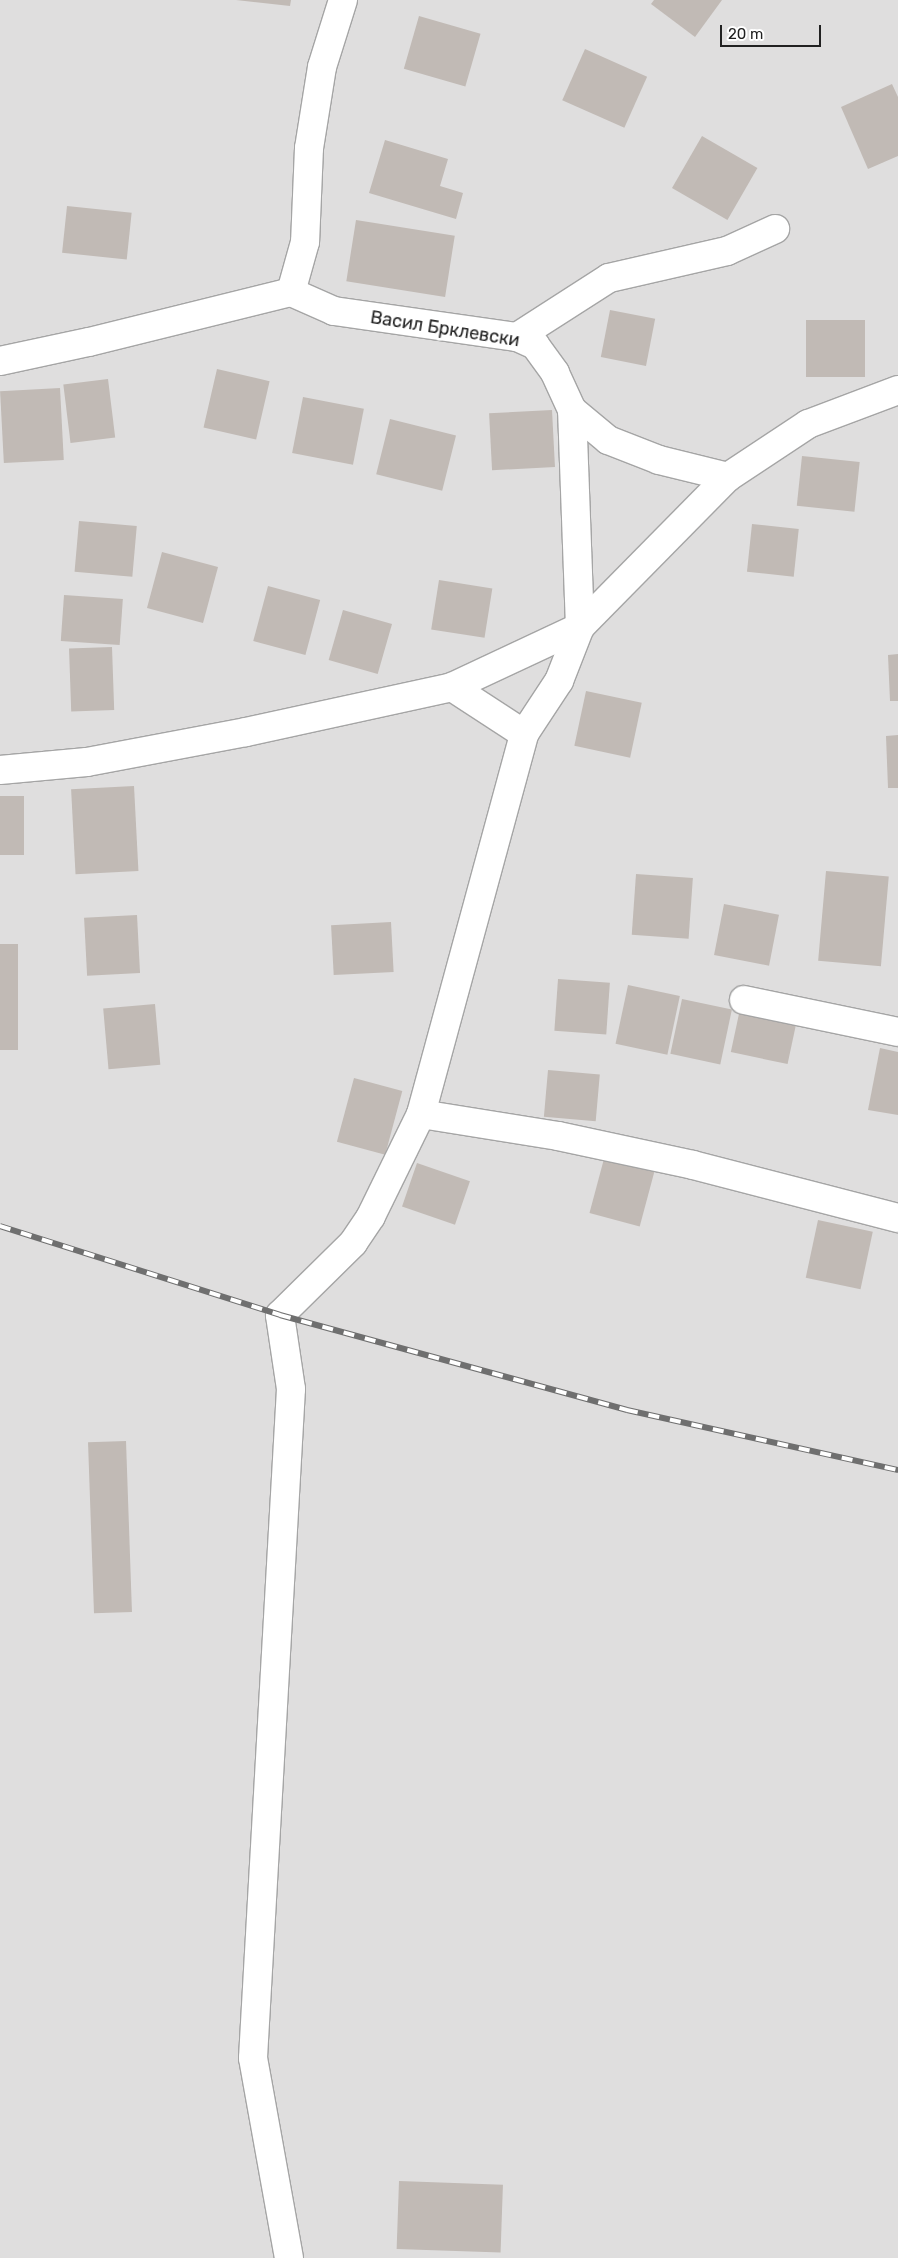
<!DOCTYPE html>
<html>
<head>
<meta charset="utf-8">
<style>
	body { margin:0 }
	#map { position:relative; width:898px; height:2258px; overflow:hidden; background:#f0eee8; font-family:Rubik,sans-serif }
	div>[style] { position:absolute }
	.residential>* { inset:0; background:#dfdede; transform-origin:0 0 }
	.building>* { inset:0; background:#c1bab5; transform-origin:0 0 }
	.roads { filter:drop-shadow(1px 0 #a5a5a5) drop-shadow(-1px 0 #a5a5a5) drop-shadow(0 1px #a5a5a5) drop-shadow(0 -1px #a5a5a5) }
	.minor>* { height:28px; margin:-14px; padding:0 14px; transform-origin:14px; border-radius:14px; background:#fff }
	.rail>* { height:5.5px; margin-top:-2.75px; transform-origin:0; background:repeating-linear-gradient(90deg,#fff 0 11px,#6f6f6f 0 22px); box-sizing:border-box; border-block:1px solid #6f6f6f }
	span { translate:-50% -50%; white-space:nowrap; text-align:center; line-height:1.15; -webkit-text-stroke:5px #fff; paint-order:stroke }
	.street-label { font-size:18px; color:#212121 }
	.scale { position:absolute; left:720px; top:25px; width:101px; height:22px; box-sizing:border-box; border:2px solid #212121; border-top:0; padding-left:6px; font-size:15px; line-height:18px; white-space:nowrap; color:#212121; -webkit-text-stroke:4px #fff; paint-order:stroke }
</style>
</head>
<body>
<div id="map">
	<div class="residential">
		<i style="left:0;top:0;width:898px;height:2258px"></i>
	</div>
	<div class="building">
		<i style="clip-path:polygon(236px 0,291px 0,290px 6px)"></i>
		<i style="clip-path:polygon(654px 0,722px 0,695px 37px,651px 4px)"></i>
		<i style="left:419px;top:16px;width:64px;height:55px;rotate:16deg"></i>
		<i style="left:585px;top:49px;width:68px;height:56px;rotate:24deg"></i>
		<i style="clip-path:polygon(892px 84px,898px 97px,898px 156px,868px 169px,841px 107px)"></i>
		<i style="left:702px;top:136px;width:64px;height:60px;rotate:30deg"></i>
		<i style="clip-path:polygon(385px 140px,448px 159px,440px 186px,463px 193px,456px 219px,369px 193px)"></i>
		<i style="left:67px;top:206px;width:65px;height:47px;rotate:6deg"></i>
		<i style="left:356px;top:220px;width:100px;height:62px;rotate:9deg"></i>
		<i style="left:610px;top:310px;width:46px;height:48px;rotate:11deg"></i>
		<i style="left:806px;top:320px;width:59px;height:57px"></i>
		<i style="left:217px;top:369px;width:54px;height:60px;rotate:13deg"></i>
		<i style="left:108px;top:379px;width:59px;height:45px;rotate:83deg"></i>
		<i style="left:60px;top:388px;width:72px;height:60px;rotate:87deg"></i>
		<i style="left:303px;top:397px;width:62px;height:57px;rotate:11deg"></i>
		<i style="left:552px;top:410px;width:57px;height:63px;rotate:87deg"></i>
		<i style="left:390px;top:419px;width:68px;height:57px;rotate:14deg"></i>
		<i style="left:802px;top:456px;width:58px;height:50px;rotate:6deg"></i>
		<i style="left:79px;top:521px;width:58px;height:51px;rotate:5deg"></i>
		<i style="left:752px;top:524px;width:47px;height:48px;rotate:6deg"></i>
		<i style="left:162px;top:552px;width:58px;height:58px;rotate:15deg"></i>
		<i style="left:439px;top:580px;width:54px;height:50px;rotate:9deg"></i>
		<i style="left:268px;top:586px;width:54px;height:57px;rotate:15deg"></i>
		<i style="left:64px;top:595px;width:59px;height:46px;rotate:4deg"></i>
		<i style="left:343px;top:610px;width:51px;height:52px;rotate:16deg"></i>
		<i style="left:112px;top:647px;width:63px;height:43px;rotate:88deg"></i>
		<i style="clip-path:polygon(898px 654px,898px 701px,890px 701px,888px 655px)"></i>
		<i style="left:586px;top:691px;width:57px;height:56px;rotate:12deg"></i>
		<i style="clip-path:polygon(898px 735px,898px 788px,888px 788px,886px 736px)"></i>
		<i style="left:134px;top:786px;width:85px;height:63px;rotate:87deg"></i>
		<i style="left:0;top:796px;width:24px;height:59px"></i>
		<i style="left:826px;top:871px;width:63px;height:90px;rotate:5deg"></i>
		<i style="left:636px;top:874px;width:57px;height:61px;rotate:4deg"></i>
		<i style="left:724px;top:904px;width:56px;height:52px;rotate:11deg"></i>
		<i style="left:137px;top:915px;width:58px;height:53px;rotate:87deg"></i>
		<i style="left:391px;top:922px;width:50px;height:60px;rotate:87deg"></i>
		<i style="left:0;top:944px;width:18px;height:106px"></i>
		<i style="left:558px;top:979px;width:52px;height:52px;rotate:4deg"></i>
		<i style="left:628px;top:985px;width:53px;height:60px;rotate:12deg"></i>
		<i style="left:682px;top:999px;width:51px;height:56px;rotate:12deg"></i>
		<i style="left:155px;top:1004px;width:61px;height:52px;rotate:85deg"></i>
		<i style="left:740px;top:1009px;width:58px;height:44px;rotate:12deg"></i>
		<i style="clip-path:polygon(880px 1048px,898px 1052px,898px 1115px,868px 1110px)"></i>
		<i style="left:548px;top:1070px;width:52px;height:47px;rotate:5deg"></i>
		<i style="left:354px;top:1078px;width:50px;height:66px;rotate:15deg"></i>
		<i style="left:605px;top:1155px;width:52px;height:60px;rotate:15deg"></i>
		<i style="left:417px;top:1163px;width:56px;height:46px;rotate:19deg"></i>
		<i style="left:818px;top:1220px;width:56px;height:59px;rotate:12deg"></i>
		<i style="left:126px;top:1441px;width:171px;height:38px;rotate:88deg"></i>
		<i style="left:399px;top:2181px;width:104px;height:68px;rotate:2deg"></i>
	</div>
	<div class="roads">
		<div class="minor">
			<i style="left:343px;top:0;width:70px;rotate:107.4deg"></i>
			<i style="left:322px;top:67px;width:82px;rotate:99.1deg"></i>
			<i style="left:309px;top:148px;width:94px;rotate:92.4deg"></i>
			<i style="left:305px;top:242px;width:52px;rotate:105.6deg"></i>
			<i style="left:291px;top:292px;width:47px;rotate:23.8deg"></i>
			<i style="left:334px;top:311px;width:185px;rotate:8.1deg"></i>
			<i style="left:517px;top:337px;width:20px;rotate:24deg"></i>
			<i style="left:535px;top:345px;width:34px;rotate:54deg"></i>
			<i style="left:555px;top:373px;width:41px;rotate:65.3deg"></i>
			<i style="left:572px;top:410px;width:47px;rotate:39.8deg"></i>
			<i style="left:608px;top:440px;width:55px;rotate:21.4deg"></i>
			<i style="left:659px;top:460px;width:71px;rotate:13.8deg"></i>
			<i style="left:517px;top:337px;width:109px;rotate:-32.7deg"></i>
			<i style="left:609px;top:278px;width:121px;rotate:-12.9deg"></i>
			<i style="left:727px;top:251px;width:53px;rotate:-24.6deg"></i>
			<i style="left:0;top:361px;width:91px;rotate:-12.1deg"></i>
			<i style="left:89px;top:342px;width:208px;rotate:-13.9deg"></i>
			<i style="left:452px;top:687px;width:86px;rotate:33.1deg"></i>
			<i style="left:0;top:770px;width:87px;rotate:-5.3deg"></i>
			<i style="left:87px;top:762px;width:162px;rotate:-10.7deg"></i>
			<i style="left:246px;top:732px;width:211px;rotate:-12.3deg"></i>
			<i style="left:452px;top:687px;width:141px;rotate:-25.1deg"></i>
			<i style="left:580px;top:627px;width:211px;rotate:-45.4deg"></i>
			<i style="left:728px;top:477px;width:96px;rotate:-33.5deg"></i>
			<i style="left:808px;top:424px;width:96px;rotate:-20.7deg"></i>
			<i style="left:744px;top:1000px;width:157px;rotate:11.7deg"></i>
			<i style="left:421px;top:1114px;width:139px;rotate:9.1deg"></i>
			<i style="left:558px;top:1136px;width:138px;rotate:12.1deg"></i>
			<i style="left:693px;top:1165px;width:212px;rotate:14.5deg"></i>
			<i style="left:289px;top:2258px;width:203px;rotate:-100.2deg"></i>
			<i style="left:253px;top:2058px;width:670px;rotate:-86.75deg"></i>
			<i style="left:291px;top:1389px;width:75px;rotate:-98.5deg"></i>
			<i style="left:280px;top:1315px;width:103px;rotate:-44.6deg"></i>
			<i style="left:353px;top:1243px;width:32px;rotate:-56deg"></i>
			<i style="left:371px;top:1216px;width:114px;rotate:-63.9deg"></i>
			<i style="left:421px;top:1114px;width:394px;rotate:-74.8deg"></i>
			<i style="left:524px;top:734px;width:64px;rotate:-56.6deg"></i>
			<i style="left:559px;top:681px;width:58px;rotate:-68.7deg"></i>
			<i style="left:580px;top:627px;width:217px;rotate:-92.1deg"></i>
		</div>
	</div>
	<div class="rail">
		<i style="left:0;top:1226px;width:294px;rotate:17.6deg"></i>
		<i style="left:280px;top:1315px;width:360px;rotate:15.3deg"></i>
		<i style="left:627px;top:1410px;width:278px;rotate:12.5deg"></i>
	</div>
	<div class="street-label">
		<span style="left:445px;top:329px;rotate:9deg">Васил Брклевски</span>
	</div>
	<div class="scale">20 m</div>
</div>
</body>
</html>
